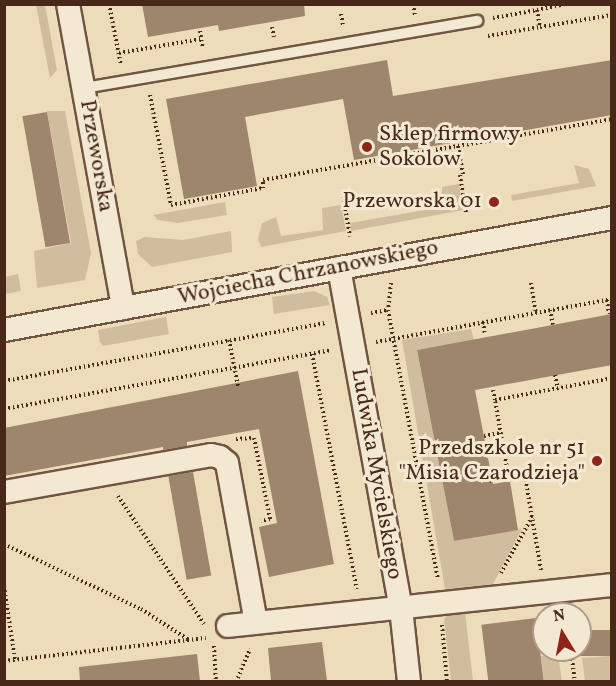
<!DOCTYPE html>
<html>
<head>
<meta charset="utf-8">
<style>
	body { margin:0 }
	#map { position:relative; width:616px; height:686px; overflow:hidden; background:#ecdcba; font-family:Vollkorn,serif }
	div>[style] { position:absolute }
	.green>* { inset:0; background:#d0bd9e }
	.building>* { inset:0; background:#9d866c; transform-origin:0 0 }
	.path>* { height:4px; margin-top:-2px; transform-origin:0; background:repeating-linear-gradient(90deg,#482818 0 1.5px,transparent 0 4.5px) }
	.roads { filter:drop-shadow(2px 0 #715540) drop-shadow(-2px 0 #715540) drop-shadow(0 2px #715540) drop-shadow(0 -2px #715540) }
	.lane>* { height:10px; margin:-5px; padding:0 5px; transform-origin:5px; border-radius:5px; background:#f3e8d2 }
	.street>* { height:22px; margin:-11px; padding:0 11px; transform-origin:11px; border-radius:11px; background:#f3e8d2 }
	.dots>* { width:16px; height:16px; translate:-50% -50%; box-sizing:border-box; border:3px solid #f3e8d2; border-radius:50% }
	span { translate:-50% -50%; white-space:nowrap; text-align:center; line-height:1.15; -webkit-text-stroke:6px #f3e8d2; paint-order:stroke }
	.poi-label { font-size:22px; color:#482818 }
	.left { translate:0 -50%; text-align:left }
	.right { translate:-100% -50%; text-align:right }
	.street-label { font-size:22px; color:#482818 }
	.frame { position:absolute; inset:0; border:6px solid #482818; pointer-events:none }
	.north { position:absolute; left:532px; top:602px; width:60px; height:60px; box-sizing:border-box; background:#f3e8d2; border:2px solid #af9b88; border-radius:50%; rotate:350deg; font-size:16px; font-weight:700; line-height:24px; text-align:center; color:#482818 }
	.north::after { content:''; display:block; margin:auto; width:21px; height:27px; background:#8f2418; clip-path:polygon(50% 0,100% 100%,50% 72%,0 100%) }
</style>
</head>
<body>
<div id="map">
	<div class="green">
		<i style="clip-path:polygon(36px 5px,45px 5px,57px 70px,50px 78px)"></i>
		<i style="clip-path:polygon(47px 111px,65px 111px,91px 253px,85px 280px,37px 288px,34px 251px,71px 243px)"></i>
		<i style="clip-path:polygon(574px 165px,589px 169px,596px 186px,512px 201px,511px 195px,579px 183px)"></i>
		<i style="clip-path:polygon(459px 184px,463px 210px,351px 231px,350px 223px,442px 207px,442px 187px)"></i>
		<i style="clip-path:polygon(225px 202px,227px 215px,178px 223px,158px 220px,153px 215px)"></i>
		<i style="clip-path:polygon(341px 205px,346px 231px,261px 247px,258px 239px,262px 223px,276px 217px,281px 236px,323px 230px,322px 208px)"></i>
		<i style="clip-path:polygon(231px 231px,232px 252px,152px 267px,138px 254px,136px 241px,145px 237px,183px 240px)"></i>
		<i style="clip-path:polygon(18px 274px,21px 291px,5px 294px,5px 277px)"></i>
		<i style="clip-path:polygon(314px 291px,327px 297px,330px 305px,274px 314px,272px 297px)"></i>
		<i style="clip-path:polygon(166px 317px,169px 334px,103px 346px,100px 342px,98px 330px)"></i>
		<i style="clip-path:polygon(471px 329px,474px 340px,417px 350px,454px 541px,522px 529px,492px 586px,445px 589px,402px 340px)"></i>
		<i style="clip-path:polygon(465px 613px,473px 681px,451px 681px,444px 619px,447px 615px)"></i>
		<i style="clip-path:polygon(558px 655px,562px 681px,544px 681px,541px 656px)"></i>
		<i style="clip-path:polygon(611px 656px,611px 681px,585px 681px,582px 658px)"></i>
	</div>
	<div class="building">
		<i style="clip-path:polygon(142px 4px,304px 4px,305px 16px,219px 31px,218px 25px,148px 37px)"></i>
		<i style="clip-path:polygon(387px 60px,393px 96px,612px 60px,612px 115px,354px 160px,343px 99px,245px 117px,257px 186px,184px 199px,166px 99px)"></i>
		<i style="left:47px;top:112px;width:133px;height:25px;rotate:80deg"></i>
		<i style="clip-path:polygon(612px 314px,612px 365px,475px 390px,493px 484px,510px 481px,518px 530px,454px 541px,417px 350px)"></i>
		<i style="clip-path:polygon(298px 371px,334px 564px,269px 577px,259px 527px,277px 523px,259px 429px,187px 442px,187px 446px,163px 450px,163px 447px,4px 476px,4px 428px)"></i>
		<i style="left:193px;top:472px;width:105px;height:25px;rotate:80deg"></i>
		<i style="left:536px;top:618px;width:64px;height:55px;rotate:83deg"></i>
		<i style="left:612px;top:630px;width:26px;height:32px;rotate:90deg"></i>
		<i style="clip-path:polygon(322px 642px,327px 681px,271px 681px,268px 648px)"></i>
		<i style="clip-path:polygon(197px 654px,200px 681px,80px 681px,79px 667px)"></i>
	</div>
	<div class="path">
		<i style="left:109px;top:4px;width:62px;rotate:78.9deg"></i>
		<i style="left:413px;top:4px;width:11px;rotate:80deg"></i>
		<i style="left:537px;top:10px;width:30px;rotate:-12deg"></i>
		<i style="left:341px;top:14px;width:11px;rotate:80deg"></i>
		<i style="left:493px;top:18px;width:45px;rotate:-10.3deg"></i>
		<i style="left:537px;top:10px;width:17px;rotate:80deg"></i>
		<i style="left:540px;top:27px;width:73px;rotate:-9.5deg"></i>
		<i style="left:272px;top:27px;width:10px;rotate:79deg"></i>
		<i style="left:200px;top:31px;width:18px;rotate:81deg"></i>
		<i style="left:488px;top:36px;width:53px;rotate:-9.8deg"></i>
		<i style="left:119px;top:53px;width:83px;rotate:-9.7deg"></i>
		<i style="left:150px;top:95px;width:112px;rotate:79.2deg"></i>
		<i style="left:171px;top:205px;width:94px;rotate:-10.5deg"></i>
		<i style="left:263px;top:188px;width:8px;rotate:-90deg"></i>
		<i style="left:263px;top:180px;width:354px;rotate:-9.9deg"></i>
		<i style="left:458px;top:146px;width:29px;rotate:80deg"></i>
		<i style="left:460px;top:175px;width:38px;rotate:81deg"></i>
		<i style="left:343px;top:196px;width:41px;rotate:80.1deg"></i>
		<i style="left:391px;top:283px;width:27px;rotate:96deg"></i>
		<i style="left:388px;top:310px;width:274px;rotate:79.5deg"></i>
		<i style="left:531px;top:283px;width:30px;rotate:81deg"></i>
		<i style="left:607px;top:300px;width:14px;rotate:82deg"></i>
		<i style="left:550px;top:310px;width:15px;rotate:79deg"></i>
		<i style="left:371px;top:313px;width:17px;rotate:-10deg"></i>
		<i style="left:483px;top:322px;width:13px;rotate:81deg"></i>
		<i style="left:229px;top:340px;width:47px;rotate:78.9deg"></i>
		<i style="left:376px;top:342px;width:240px;rotate:-10.3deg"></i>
		<i style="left:312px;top:354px;width:239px;rotate:79.2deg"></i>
		<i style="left:611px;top:365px;width:1px;rotate:45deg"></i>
		<i style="left:555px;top:375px;width:14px;rotate:78deg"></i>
		<i style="left:4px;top:381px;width:327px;rotate:-10.2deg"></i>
		<i style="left:493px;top:390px;width:10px;rotate:79deg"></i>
		<i style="left:4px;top:409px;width:332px;rotate:-10.2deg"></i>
		<i style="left:484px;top:436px;width:16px;rotate:-11deg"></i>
		<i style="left:236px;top:439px;width:18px;rotate:-3deg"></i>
		<i style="left:254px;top:438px;width:83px;rotate:78.8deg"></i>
		<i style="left:270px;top:519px;width:9px;rotate:167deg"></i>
		<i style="left:489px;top:481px;width:20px;rotate:-20deg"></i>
		<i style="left:118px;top:496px;width:154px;rotate:56.1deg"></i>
		<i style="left:4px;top:544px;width:152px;rotate:25.4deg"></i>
		<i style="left:141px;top:609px;width:57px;rotate:32.9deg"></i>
		<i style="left:541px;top:570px;width:100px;rotate:-99.7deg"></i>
		<i style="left:524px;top:471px;width:16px;rotate:169deg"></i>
		<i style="left:508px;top:474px;width:75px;rotate:-100deg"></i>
		<i style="left:495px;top:400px;width:119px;rotate:-10.6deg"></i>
		<i style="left:501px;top:573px;width:64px;rotate:-61deg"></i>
		<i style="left:4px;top:586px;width:75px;rotate:81.5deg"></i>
		<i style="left:442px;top:625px;width:57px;rotate:85deg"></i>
		<i style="left:214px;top:646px;width:36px;rotate:87deg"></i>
		<i style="left:571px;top:650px;width:32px;rotate:83deg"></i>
		<i style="left:4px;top:661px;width:203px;rotate:-6.5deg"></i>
		<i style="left:236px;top:682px;width:36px;rotate:-67deg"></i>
	</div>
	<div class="roads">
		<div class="lane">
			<i style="left:84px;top:88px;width:399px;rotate:-9.7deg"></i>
		</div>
		<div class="street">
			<i style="left:68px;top:4px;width:309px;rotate:79.7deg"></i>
			<i style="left:339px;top:268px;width:346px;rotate:79.7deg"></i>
			<i style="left:401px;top:608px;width:74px;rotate:83.8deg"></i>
			<i style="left:4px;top:330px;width:618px;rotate:-10.44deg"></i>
			<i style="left:4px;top:492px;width:210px;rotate:-10.1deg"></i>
			<i style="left:211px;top:455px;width:9px;rotate:13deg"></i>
			<i style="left:220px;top:457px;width:9px;rotate:41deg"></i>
			<i style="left:227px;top:463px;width:162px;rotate:79.7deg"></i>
			<i style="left:228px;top:626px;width:386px;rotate:-6.1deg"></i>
		</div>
	</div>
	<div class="dots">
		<i style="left:367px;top:147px;background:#8f2418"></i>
		<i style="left:494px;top:202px;background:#8f2418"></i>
		<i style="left:597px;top:461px;background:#8f2418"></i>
	</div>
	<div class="poi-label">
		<span class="left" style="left:379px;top:147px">Sklep firmowy<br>Sokolow</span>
		<span class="right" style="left:482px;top:202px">Przeworska 01</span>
		<span class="right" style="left:585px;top:461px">Przedszkole nr 51<br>"Misia Czarodzieja"</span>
	</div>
	<div class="street-label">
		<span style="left:96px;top:156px;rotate:80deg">Przeworska</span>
		<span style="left:308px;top:273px;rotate:-11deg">Wojciecha Chrzanowskiego</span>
		<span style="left:376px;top:474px;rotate:80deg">Ludwika Mycielskiego</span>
	</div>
	<div class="frame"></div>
	<div class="north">N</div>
</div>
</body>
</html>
